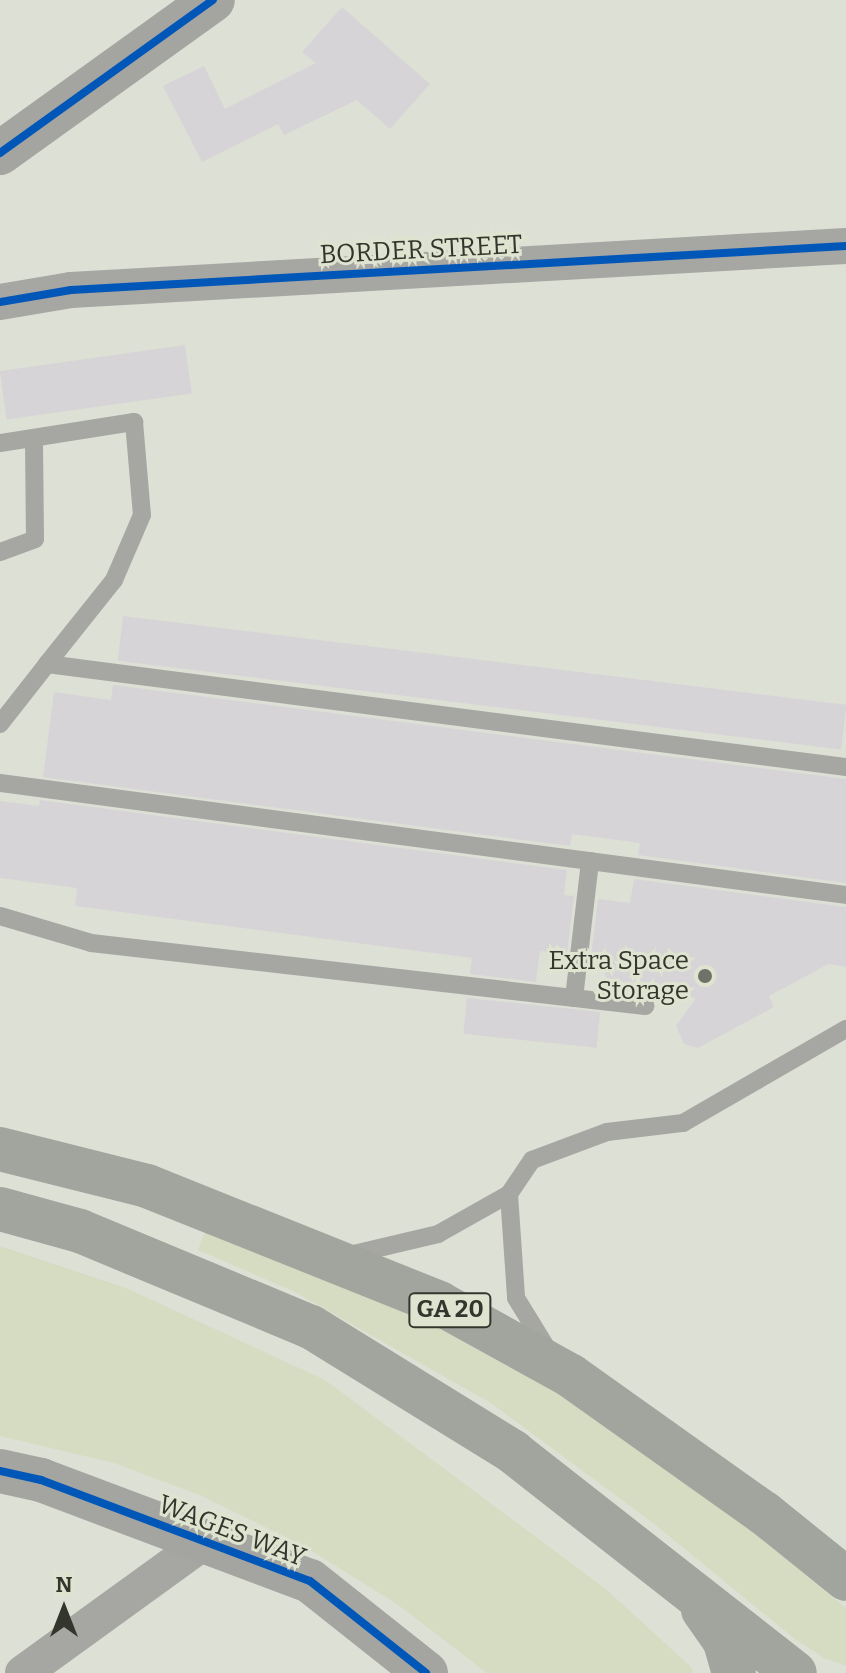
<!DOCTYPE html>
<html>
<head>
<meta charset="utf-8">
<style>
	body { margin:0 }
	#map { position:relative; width:846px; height:1673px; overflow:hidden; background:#dde0d5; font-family:Bitter,serif }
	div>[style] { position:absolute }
	.green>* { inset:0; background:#d5dcc2 }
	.building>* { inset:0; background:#d7d4d7; transform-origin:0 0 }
	.lane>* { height:18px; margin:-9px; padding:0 9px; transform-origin:9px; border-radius:9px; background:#a6a6a3 }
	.street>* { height:36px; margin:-18px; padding:0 18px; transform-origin:18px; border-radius:18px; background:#a6a6a3 }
	.secondary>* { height:44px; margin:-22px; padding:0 22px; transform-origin:22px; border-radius:22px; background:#a4a5a0 }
	.highway>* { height:44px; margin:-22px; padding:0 22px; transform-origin:22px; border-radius:22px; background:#a2a49e }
	.cycleway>* { height:8px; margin:-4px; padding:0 4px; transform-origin:4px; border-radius:4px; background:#0057b8 }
	.dots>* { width:22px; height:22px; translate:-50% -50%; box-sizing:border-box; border:4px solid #dfe4d1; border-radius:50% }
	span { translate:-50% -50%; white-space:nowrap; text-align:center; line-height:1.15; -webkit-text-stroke:6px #dfe4d1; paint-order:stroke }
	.shield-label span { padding:2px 6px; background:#dfe4d1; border:2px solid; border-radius:6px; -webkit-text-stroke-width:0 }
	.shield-label { font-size:24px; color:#34362e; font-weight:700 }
	.street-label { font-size:26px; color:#34362e }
	.poi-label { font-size:26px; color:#34362e }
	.right { translate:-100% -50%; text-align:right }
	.north { position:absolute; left:24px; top:1569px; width:80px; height:80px; -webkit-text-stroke:6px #dfe4d1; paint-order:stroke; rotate:0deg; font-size:22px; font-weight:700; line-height:32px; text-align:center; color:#34362e }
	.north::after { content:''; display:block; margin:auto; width:28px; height:36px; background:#34362e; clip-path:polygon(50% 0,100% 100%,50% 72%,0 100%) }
</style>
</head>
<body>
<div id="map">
	<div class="green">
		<i style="clip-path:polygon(206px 1230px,423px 1319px,567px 1399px,698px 1487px,846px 1608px,846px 1666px,824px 1658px,795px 1639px,653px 1523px,491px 1403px,293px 1291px,198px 1250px)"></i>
		<i style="clip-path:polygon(0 1246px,126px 1288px,325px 1380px,607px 1590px,691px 1667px,693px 1673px,487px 1673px,397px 1604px,302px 1545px,202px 1496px,114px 1463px,0 1436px)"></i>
	</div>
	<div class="building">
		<i style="clip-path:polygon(342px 7px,430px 84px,390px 129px,357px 100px,284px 135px,278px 124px,202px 162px,163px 86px,204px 66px,225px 109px,316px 63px,302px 52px)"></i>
		<i style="left:185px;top:345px;width:49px;height:187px;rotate:82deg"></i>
		<i style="left:123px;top:616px;width:729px;height:45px;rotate:7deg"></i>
		<i style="clip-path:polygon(113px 685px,846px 779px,846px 883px,638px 855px,640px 843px,572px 834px,570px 846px,43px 777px,54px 692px,111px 700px)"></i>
		<i style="clip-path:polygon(40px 800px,567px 870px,564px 895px,574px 896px,567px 954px,540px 951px,536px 982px,470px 974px,472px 958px,75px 906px,77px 888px,0 878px,0 801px,39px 806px)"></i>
		<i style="clip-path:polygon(634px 879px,846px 907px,846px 967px,828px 964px,769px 996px,774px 1007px,698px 1048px,684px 1044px,676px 1026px,696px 998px,604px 985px,607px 959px,591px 957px,598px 899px,630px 903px)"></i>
		<i style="left:467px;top:998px;width:134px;height:36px;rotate:6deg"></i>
	</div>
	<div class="lane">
		<i style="left:0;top:443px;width:136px;rotate:-8.9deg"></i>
		<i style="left:134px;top:422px;width:93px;rotate:85.1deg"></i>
		<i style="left:142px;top:515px;width:71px;rotate:113.3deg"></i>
		<i style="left:114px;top:580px;width:107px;rotate:128.6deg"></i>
		<i style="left:0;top:552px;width:37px;rotate:-20deg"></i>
		<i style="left:35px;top:539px;width:101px;rotate:-90.6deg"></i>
		<i style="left:0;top:724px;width:76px;rotate:-51.9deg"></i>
		<i style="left:47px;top:664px;width:806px;rotate:7.35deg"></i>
		<i style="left:0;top:783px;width:853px;rotate:7.54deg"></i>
		<i style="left:0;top:916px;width:95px;rotate:16.5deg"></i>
		<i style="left:91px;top:943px;width:558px;rotate:6.49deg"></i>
		<i style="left:574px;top:998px;width:138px;rotate:-83.3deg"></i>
		<i style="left:509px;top:1194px;width:104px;rotate:86.1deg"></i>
		<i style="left:516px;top:1298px;width:61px;rotate:58.4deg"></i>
		<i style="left:345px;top:1256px;width:96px;rotate:-13.3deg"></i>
		<i style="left:438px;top:1234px;width:81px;rotate:-29.4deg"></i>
		<i style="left:509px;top:1194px;width:41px;rotate:-55.9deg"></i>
		<i style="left:532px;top:1160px;width:80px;rotate:-20.5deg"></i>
		<i style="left:607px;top:1132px;width:77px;rotate:-6.8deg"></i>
		<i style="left:683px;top:1123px;width:188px;rotate:-30deg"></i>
	</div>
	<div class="street">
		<i style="left:0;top:302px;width:72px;rotate:-9.6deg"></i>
		<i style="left:71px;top:290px;width:776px;rotate:-3.25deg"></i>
		<i style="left:23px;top:1673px;width:223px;rotate:-35.9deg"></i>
	</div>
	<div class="secondary">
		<i style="left:0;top:153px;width:262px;rotate:-35.7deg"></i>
		<i style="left:0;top:1471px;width:42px;rotate:12.4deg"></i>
		<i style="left:41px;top:1480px;width:287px;rotate:20.6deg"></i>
		<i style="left:310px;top:1581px;width:148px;rotate:38.4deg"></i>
	</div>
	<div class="highway">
		<i style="left:0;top:1149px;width:152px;rotate:14.1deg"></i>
		<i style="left:147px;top:1186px;width:315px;rotate:21.8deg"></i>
		<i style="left:439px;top:1303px;width:151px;rotate:28.9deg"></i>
		<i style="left:571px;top:1376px;width:237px;rotate:35.4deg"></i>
		<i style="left:764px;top:1513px;width:105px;rotate:38.8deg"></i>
		<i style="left:0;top:1209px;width:83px;rotate:15.4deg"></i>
		<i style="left:80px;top:1231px;width:250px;rotate:22.6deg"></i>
		<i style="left:311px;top:1327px;width:238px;rotate:31.7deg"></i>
		<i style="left:513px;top:1452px;width:358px;rotate:38.1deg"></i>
		<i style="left:703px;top:1610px;width:39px;rotate:55deg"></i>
		<i style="left:725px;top:1642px;width:32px;rotate:74deg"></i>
	</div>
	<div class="cycleway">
		<i style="left:0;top:153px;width:262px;rotate:-35.7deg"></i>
		<i style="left:0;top:302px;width:72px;rotate:-9.6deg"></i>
		<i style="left:71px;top:290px;width:776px;rotate:-3.25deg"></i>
		<i style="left:0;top:1471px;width:42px;rotate:12.4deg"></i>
		<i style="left:41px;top:1480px;width:287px;rotate:20.6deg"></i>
		<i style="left:310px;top:1581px;width:148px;rotate:38.4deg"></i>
	</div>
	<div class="dots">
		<i style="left:705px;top:976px;background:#6f7268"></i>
	</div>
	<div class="shield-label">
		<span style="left:450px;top:1310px">GA 20</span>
	</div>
	<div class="street-label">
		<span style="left:421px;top:250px;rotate:-3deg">BORDER STREET</span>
		<span style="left:232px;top:1531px;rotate:21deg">WAGES WAY</span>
	</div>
	<div class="poi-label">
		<span class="right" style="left:689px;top:976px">Extra Space<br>Storage</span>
	</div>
	<div class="north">N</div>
</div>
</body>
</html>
